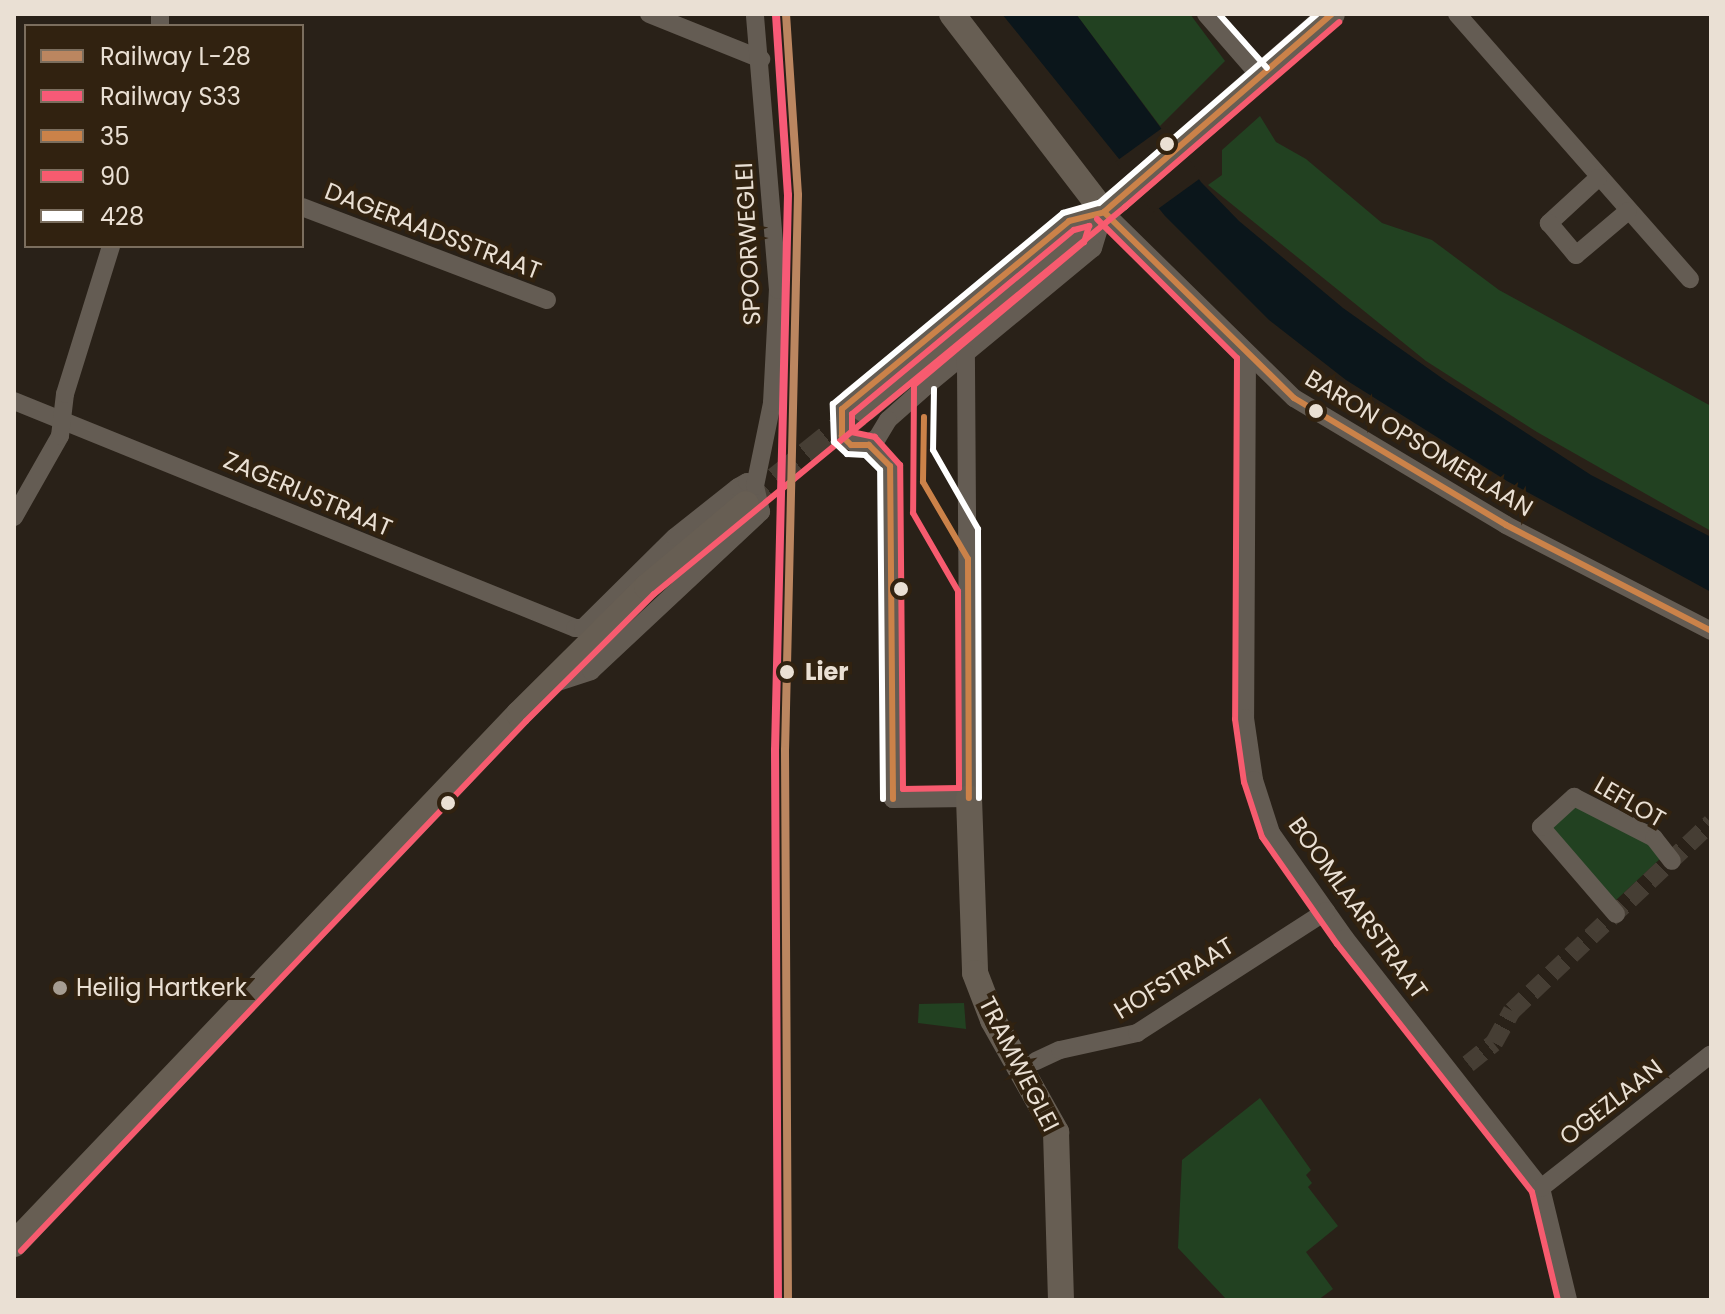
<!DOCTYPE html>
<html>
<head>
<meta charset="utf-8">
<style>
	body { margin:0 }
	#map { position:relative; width:1725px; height:1314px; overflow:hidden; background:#292118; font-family:Poppins,sans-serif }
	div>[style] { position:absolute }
	.green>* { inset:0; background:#224121 }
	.water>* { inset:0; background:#0b161b }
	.pier>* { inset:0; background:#292118; transform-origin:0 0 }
	.street-tunnel>* { height:18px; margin-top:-9px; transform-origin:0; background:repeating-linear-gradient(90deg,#463e34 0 18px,transparent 0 27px) }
	.secondary-tunnel>* { height:26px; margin-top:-13px; transform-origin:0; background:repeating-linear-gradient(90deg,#463e34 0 26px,transparent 0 39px) }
	.street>* { height:18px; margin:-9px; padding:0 9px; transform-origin:9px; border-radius:9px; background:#645c53 }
	.secondary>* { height:26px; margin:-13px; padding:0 13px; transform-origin:13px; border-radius:13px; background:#675e53 }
	.bus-1>* { height:6px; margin:-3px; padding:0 3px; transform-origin:3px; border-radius:3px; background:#cb8249 }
	.bus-2>* { height:6px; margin:-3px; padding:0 3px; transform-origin:3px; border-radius:3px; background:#f75b6f }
	.bus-3>* { height:6px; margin:-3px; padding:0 3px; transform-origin:3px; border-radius:3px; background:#fff }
	.rail-1>* { height:8px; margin:-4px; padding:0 4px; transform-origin:4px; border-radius:4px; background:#bb8660 }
	.rail-2>* { height:8px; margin:-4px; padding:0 4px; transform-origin:4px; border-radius:4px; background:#f75a77 }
	.dots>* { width:22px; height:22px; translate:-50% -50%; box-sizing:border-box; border:4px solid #312210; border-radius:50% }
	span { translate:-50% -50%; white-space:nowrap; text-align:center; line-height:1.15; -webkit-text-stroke:8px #312210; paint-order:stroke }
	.street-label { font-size:24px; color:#eae0d4 }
	.stop-label { font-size:24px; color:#eae0d4; font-weight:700 }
	.left { translate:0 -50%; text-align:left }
	.poi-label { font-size:24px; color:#eae0d4 }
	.frame { position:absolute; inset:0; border:16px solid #eae0d4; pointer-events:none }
	.legend { position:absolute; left:24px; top:24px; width:280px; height:224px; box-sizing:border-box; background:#312210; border:2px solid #7b6e5e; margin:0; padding:10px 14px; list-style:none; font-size:24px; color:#eae0d4 }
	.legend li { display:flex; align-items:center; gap:16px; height:40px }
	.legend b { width:40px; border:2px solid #7b6e5e }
</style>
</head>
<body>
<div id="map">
	<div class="green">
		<i style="clip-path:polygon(1076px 14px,1190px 14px,1225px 61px,1160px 126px)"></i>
		<i style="clip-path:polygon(1260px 116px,1276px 142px,1306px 159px,1382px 223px,1432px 240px,1499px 290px,1711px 406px,1711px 531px,1537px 432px,1426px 361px,1208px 185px,1222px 175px,1222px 150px)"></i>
		<i style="clip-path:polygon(1574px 805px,1650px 842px,1662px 857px,1615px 901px,1549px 828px)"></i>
		<i style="clip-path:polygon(964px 1003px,966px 1029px,918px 1023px,919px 1004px)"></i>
		<i style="clip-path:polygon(1260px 1098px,1311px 1170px,1306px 1175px,1312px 1183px,1308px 1187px,1338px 1226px,1306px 1252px,1333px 1289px,1318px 1300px,1227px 1300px,1178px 1248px,1182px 1160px)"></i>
	</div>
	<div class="water">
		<i style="clip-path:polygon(1002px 14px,1076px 14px,1201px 182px,1239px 221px,1343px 308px,1446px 381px,1591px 475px,1711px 537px,1711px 592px,1507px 481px,1346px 380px,1269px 320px,1165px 216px)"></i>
	</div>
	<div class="pier">
		<i style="left:1165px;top:126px;width:63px;height:61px;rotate:54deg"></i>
	</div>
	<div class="street-tunnel">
		<i style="left:1468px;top:1064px;width:33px;rotate:-39deg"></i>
		<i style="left:1494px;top:1043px;width:37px;rotate:-61deg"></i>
		<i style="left:1512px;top:1011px;width:274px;rotate:-43.4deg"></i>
	</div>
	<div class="secondary-tunnel">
		<i style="left:746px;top:504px;width:151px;rotate:-38.8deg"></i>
	</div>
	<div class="street">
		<i style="left:649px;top:14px;width:121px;rotate:21.9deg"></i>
		<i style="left:1206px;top:14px;width:81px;rotate:49deg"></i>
		<i style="left:1457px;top:14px;width:353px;rotate:48.7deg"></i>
		<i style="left:160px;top:26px;width:12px;rotate:-90deg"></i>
		<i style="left:1598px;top:178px;width:67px;rotate:137.4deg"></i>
		<i style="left:1549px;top:223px;width:42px;rotate:49.8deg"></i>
		<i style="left:1576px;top:255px;width:68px;rotate:-40.2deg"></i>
		<i style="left:302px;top:207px;width:262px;rotate:20.8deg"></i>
		<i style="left:1104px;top:212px;width:266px;rotate:44.4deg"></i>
		<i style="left:1294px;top:398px;width:247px;rotate:30.9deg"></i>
		<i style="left:1506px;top:525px;width:231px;rotate:27.3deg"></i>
		<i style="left:1104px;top:212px;width:38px;rotate:107deg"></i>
		<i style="left:1093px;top:248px;width:219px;rotate:140.4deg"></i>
		<i style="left:924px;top:388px;width:48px;rotate:138.4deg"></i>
		<i style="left:888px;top:420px;width:21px;rotate:121deg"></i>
		<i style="left:877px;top:438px;width:18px;rotate:151deg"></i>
		<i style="left:861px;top:447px;width:22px;rotate:-150deg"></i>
		<i style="left:842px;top:436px;width:27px;rotate:-90deg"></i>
		<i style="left:842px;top:409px;width:13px;rotate:-58deg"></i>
		<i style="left:849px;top:398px;width:282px;rotate:-38.8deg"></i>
		<i style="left:1069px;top:221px;width:36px;rotate:-14deg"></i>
		<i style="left:1247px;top:354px;width:364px;rotate:90.3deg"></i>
		<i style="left:1245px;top:718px;width:63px;rotate:81.7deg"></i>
		<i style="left:1254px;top:780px;width:56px;rotate:72.2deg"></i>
		<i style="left:1271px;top:833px;width:128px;rotate:54.8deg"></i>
		<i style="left:1345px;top:938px;width:318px;rotate:51.9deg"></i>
		<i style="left:1541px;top:1188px;width:115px;rotate:76.4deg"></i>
		<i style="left:14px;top:401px;width:605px;rotate:22.03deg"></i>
		<i style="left:575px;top:628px;width:8px"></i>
		<i style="left:583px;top:628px;width:129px;rotate:-44.7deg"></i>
		<i style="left:675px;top:537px;width:80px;rotate:-38.4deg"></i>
		<i style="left:738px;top:487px;width:10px;rotate:-29deg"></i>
		<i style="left:747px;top:482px;width:9px;rotate:27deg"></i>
		<i style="left:869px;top:445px;width:30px;rotate:45deg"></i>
		<i style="left:890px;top:466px;width:333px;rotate:89.5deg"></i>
		<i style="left:893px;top:799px;width:76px;rotate:-0.8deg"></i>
		<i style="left:969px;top:798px;width:444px;rotate:-90.4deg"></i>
		<i style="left:14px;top:517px;width:93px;rotate:-60.4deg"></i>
		<i style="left:60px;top:436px;width:42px;rotate:-83.2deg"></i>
		<i style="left:65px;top:394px;width:155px;rotate:-72.7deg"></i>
		<i style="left:555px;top:683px;width:38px;rotate:-18deg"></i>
		<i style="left:591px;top:671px;width:233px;rotate:-43.1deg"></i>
		<i style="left:761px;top:512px;width:27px;rotate:-103deg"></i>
		<i style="left:755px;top:486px;width:85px;rotate:-78.4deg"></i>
		<i style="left:772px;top:403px;width:113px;rotate:-87deg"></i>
		<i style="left:778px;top:290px;width:277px;rotate:-94.8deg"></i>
		<i style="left:1616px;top:914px;width:115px;rotate:-130.8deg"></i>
		<i style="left:1541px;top:827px;width:45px;rotate:-42.3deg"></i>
		<i style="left:1574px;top:797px;width:90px;rotate:27.1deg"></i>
		<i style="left:1654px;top:838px;width:29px;rotate:52deg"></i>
		<i style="left:1036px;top:1061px;width:26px;rotate:-25deg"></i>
		<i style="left:1060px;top:1050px;width:79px;rotate:-12.4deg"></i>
		<i style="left:1137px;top:1033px;width:225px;rotate:-32.8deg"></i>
		<i style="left:1541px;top:1188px;width:216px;rotate:-38.2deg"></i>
	</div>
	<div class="secondary">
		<i style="left:952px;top:14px;width:250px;rotate:52.5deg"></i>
		<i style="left:864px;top:409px;width:330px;rotate:-39.5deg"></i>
		<i style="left:1119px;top:199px;width:282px;rotate:-41deg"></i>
		<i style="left:969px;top:798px;width:175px;rotate:88deg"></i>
		<i style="left:975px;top:973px;width:50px;rotate:69deg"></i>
		<i style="left:993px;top:1020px;width:129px;rotate:60.6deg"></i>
		<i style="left:1056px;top:1132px;width:168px;rotate:88.3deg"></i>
		<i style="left:14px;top:1244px;width:732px;rotate:-46.38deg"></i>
		<i style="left:519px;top:714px;width:180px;rotate:-44.8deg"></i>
		<i style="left:647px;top:587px;width:129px;rotate:-40deg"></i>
	</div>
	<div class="bus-1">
		<i style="left:1104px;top:212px;width:266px;rotate:44.4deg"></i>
		<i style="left:1294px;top:398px;width:247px;rotate:30.9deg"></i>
		<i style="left:1506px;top:525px;width:231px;rotate:27.3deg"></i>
		<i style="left:924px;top:417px;width:65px;rotate:90.9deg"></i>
		<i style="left:923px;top:482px;width:89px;rotate:59.7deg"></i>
		<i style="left:968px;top:559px;width:239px;rotate:89.8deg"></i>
		<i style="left:893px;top:799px;width:333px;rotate:-90.5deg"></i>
		<i style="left:890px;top:466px;width:30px;rotate:-135deg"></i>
		<i style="left:869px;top:445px;width:18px;rotate:180deg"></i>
		<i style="left:851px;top:445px;width:13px;rotate:-135deg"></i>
		<i style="left:842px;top:436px;width:27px;rotate:-90deg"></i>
		<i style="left:842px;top:409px;width:295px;rotate:-39.6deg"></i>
		<i style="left:1069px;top:221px;width:36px;rotate:-14deg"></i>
		<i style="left:1104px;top:212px;width:302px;rotate:-41deg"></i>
	</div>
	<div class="bus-2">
		<i style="left:1097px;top:219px;width:197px;rotate:44.8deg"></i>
		<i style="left:1237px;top:358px;width:361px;rotate:90.3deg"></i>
		<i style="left:1235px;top:719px;width:64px;rotate:81.9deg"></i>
		<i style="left:1244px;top:782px;width:58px;rotate:71.9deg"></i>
		<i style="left:1262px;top:837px;width:131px;rotate:55deg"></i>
		<i style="left:1337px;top:944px;width:315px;rotate:51.8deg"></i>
		<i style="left:1532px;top:1192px;width:111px;rotate:76.5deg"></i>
		<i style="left:1089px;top:226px;width:17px;rotate:107deg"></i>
		<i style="left:1084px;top:242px;width:222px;rotate:139.9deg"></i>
		<i style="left:914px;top:385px;width:128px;rotate:90.4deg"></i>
		<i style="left:913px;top:513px;width:90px;rotate:60deg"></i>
		<i style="left:958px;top:591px;width:197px;rotate:89.7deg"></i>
		<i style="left:959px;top:788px;width:56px;rotate:179deg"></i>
		<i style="left:903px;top:789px;width:324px;rotate:-90.5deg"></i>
		<i style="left:900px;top:465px;width:38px;rotate:-132deg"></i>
		<i style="left:875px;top:437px;width:24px;rotate:-168deg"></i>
		<i style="left:852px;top:432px;width:18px;rotate:-90deg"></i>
		<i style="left:852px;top:414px;width:288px;rotate:-39.7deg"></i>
		<i style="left:1074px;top:230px;width:16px;rotate:-15deg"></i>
		<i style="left:21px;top:1251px;width:732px;rotate:-46.38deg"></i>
		<i style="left:526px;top:721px;width:180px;rotate:-44.8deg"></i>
		<i style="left:654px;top:594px;width:610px;rotate:-39.41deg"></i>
		<i style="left:1125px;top:207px;width:283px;rotate:-40.8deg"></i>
	</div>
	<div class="bus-3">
		<i style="left:1219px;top:14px;width:72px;rotate:48.4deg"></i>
		<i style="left:934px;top:389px;width:61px;rotate:90.9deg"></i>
		<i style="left:933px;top:450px;width:91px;rotate:60.3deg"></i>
		<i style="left:978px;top:529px;width:269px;rotate:89.8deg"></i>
		<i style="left:883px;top:799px;width:329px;rotate:-90.5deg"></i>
		<i style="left:880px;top:470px;width:21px;rotate:-135deg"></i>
		<i style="left:865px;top:455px;width:18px;rotate:-177deg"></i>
		<i style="left:847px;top:454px;width:18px;rotate:-137deg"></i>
		<i style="left:834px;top:442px;width:38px;rotate:-92deg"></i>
		<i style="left:833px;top:404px;width:299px;rotate:-39.7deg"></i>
		<i style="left:1063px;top:213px;width:37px;rotate:-16deg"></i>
		<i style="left:1099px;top:203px;width:289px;rotate:-40.9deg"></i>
	</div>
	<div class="rail-1">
		<i style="left:786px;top:14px;width:181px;rotate:86.2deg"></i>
		<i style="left:798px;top:195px;width:555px;rotate:91.34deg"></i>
		<i style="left:785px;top:750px;width:550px;rotate:89.69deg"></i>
	</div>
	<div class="rail-2">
		<i style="left:776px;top:15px;width:180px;rotate:86.2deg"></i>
		<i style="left:788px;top:195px;width:555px;rotate:91.34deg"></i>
		<i style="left:775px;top:750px;width:550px;rotate:89.69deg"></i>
	</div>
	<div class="dots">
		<i style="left:1167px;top:144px;background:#eae0d4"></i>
		<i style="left:1316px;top:411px;background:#eae0d4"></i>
		<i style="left:901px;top:589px;background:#eae0d4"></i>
		<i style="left:787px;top:672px;background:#eae0d4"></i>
		<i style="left:448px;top:803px;background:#eae0d4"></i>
		<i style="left:60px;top:988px;background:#a69d92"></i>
	</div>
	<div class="street-label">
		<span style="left:433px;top:231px;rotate:21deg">DAGERAADSSTRAAT</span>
		<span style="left:748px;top:244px;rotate:-93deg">SPOORWEGLEI</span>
		<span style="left:1419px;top:443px;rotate:31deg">BARON OPSOMERLAAN</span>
		<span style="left:308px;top:494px;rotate:23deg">ZAGERIJSTRAAT</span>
		<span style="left:1630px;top:802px;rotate:30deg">LEFLOT</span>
		<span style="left:1358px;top:908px;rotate:54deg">BOOMLAARSTRAAT</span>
		<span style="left:1174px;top:978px;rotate:-31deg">HOFSTRAAT</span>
		<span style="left:1019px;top:1064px;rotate:63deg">TRAMWEGLEI</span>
		<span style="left:1611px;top:1102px;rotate:-38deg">OGEZLAAN</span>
	</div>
	<div class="stop-label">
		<span class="left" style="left:805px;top:672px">Lier</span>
	</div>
	<div class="poi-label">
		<span class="left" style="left:76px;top:988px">Heilig Hartkerk</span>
	</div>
	<div class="frame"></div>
	<ul class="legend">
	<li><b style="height:10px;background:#bb8660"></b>Railway L-28</li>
	<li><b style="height:10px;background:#f75a77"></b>Railway S33</li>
	<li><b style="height:10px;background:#cb8249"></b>35</li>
	<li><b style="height:10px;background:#f75b6f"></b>90</li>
	<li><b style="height:10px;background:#fff"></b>428</li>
	</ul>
</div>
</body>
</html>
